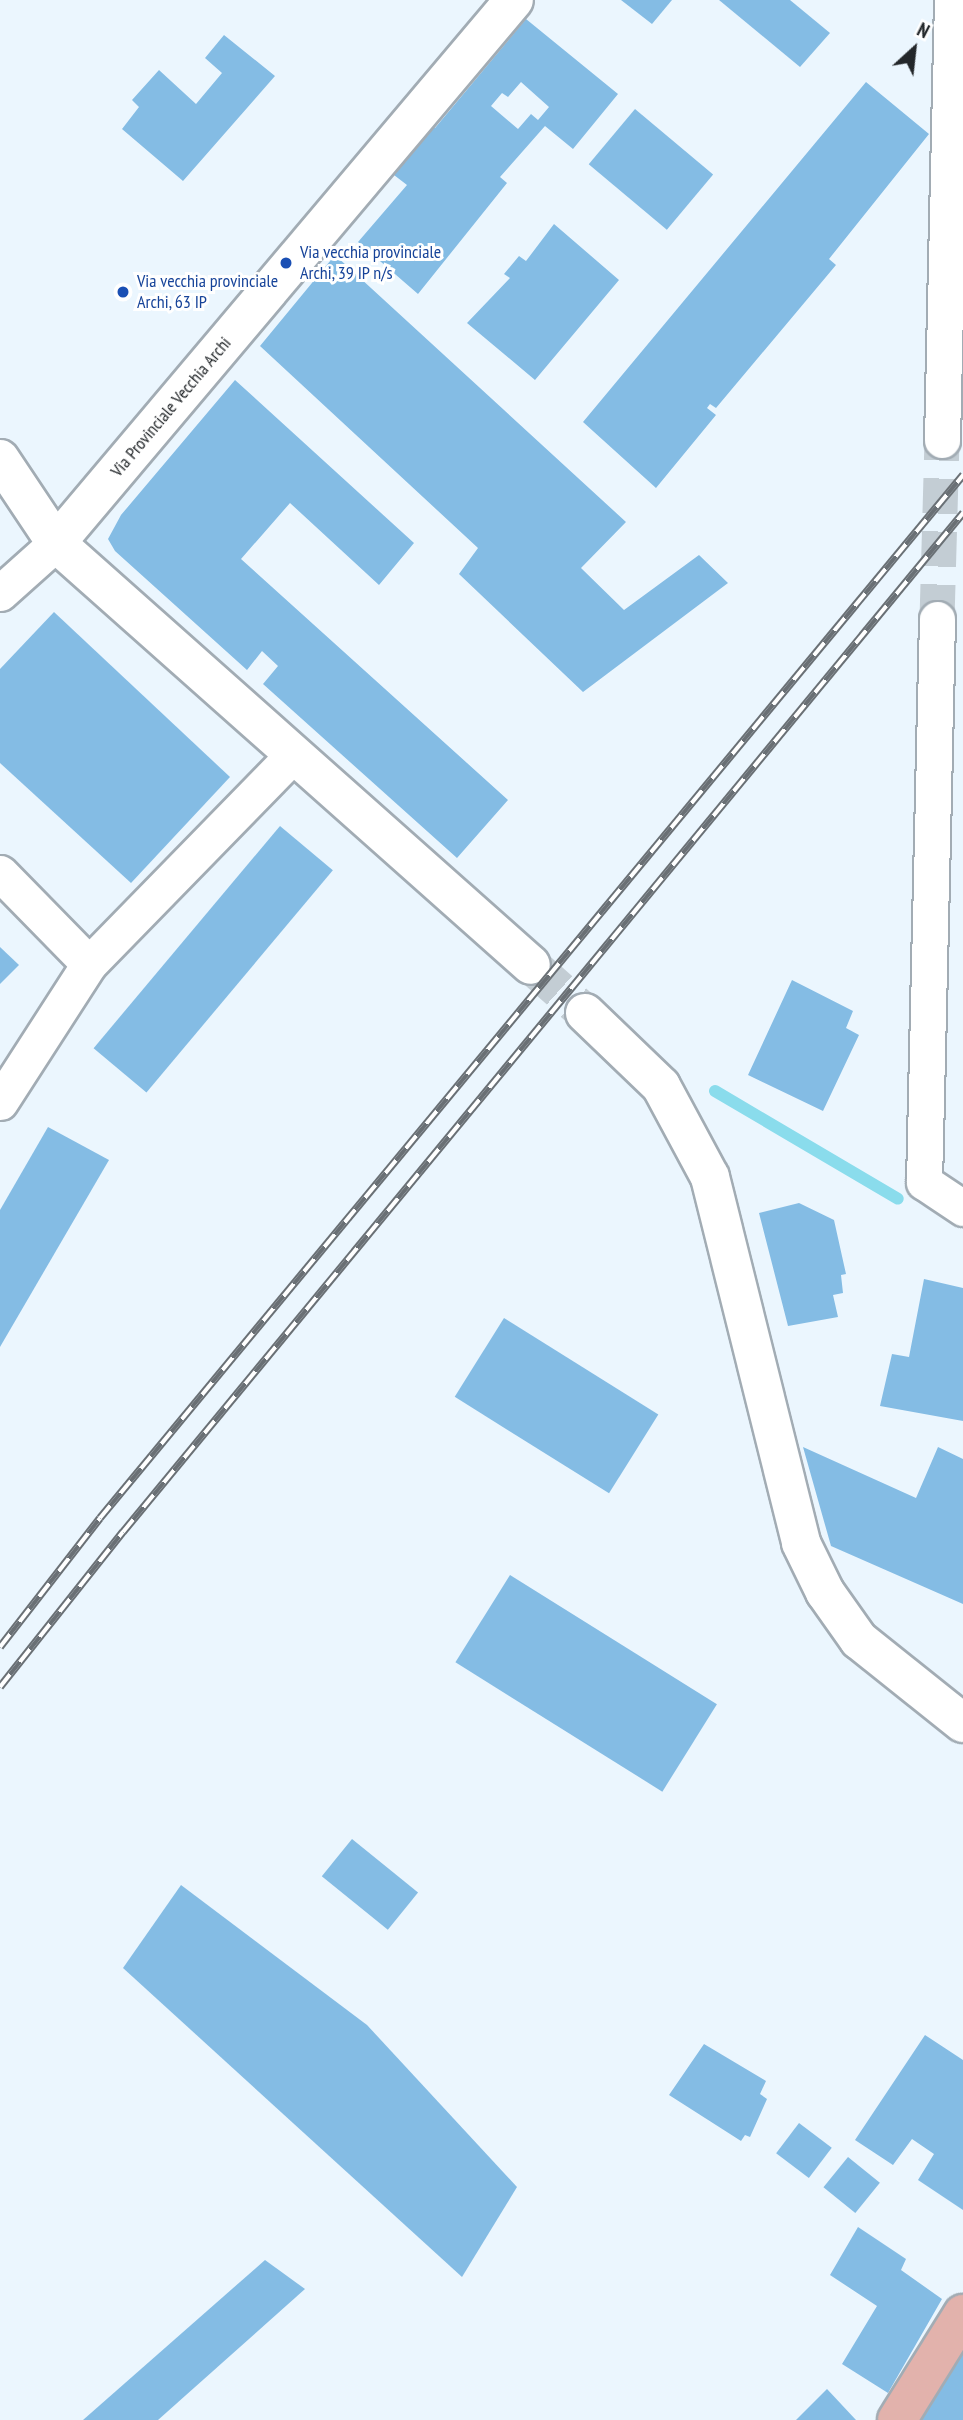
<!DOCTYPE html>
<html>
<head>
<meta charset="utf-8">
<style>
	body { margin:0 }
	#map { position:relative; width:963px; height:2420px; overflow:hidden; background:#ebf6fe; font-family:"PT Sans Narrow",sans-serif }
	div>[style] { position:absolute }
	.stream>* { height:12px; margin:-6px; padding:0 6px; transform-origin:6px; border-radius:6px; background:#8adcec }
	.building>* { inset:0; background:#84bce4; transform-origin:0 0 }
	.street-tunnel>* { height:35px; margin-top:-17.5px; transform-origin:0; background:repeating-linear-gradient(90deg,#c3cdd4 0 35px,transparent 0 53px) }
	.secondary-tunnel>* { height:38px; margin-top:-19px; transform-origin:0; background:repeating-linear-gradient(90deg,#c3cdd4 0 38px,transparent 0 57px) }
	.roads { filter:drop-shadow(2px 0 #a2acb4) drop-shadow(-2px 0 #a2acb4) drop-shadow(0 2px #a2acb4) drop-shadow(0 -2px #a2acb4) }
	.street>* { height:35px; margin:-17.5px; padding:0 17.5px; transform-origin:17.5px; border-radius:17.5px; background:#fff }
	.secondary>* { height:38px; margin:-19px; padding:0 19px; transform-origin:19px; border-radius:19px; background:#fff }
	.primary>* { height:38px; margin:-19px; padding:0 19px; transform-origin:19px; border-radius:19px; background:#e2b2ac }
	.rail>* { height:8px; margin-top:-4px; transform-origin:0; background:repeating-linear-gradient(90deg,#fff 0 16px,#6a7075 0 32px); box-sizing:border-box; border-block:2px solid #6a7075 }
	.dots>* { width:19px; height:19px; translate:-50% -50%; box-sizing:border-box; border:4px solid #fff; border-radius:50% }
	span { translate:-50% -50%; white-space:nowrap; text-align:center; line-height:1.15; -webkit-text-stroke:6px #fff; paint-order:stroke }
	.transit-label { font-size:18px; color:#164399 }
	.left { translate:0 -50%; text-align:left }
	.street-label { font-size:18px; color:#23272a }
	.north { position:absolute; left:879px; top:14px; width:70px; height:70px; -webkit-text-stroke:5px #fff; paint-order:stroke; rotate:27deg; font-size:19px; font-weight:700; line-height:28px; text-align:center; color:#23272a }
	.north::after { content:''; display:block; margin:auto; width:24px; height:32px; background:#23272a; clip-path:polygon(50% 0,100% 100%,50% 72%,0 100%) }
</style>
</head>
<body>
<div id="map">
	<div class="stream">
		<i style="left:715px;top:1091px;width:212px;rotate:30.5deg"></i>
	</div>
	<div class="building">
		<i style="clip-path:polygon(621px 0,672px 0,652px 24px)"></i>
		<i style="clip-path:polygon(719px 0,790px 0,830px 33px,800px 67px)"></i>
		<i style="clip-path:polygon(evenodd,526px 19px,618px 94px,573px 149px,545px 126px,500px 177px,507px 183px,418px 294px,358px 242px,407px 185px,394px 175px,429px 124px,435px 128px,526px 19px,521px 82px,549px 107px,538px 120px,531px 114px,518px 129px,491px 106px,502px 93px,508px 97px,521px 82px)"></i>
		<i style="clip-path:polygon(224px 35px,275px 76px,183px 181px,122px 129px,139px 107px,132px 100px,159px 70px,196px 104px,222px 73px,205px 58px)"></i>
		<i style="clip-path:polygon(866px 82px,929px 134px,829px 259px,836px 265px,716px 408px,710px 404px,707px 408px,716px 415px,656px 488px,583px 422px)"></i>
		<i style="left:635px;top:109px;width:102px;height:72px;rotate:40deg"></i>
		<i style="clip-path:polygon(554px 224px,619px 280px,535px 380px,467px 323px,510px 278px,504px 274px,519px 256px,526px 261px)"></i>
		<i style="clip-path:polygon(335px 255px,626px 522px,581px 568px,624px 610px,699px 555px,728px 583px,583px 692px,459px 574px,478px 548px,260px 346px)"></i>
		<i style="clip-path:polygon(235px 380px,414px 543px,379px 585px,290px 503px,241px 559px,508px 800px,457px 858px,263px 684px,278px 666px,262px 651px,247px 670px,115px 551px,108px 539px,121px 515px)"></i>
		<i style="clip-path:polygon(54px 612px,230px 777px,131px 883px,0 763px,0 669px)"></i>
		<i style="left:280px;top:826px;width:69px;height:290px;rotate:40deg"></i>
		<i style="clip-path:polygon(0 947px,19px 965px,0 984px)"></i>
		<i style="clip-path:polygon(792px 980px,853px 1011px,846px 1028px,859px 1035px,823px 1111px,748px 1075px)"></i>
		<i style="clip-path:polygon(48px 1127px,109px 1160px,0 1347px,0 1210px)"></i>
		<i style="clip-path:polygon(799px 1203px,834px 1220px,846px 1274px,841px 1275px,843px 1293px,833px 1295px,838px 1317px,788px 1326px,759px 1213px)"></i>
		<i style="clip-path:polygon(924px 1279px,963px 1288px,963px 1421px,880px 1406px,892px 1354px,909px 1357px)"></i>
		<i style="left:504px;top:1318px;width:182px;height:93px;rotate:32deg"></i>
		<i style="clip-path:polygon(803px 1447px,916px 1498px,938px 1447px,963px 1459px,963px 1604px,831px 1546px)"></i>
		<i style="left:510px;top:1575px;width:244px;height:103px;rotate:32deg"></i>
		<i style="left:352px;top:1839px;width:85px;height:48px;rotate:39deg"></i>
		<i style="clip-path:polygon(181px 1885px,367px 2025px,517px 2187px,462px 2277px,123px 1968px)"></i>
		<i style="clip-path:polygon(925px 2035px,963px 2060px,963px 2210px,918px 2180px,934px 2154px,912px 2139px,893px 2165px,855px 2140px)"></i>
		<i style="clip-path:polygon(704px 2044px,766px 2081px,760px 2094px,767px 2099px,750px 2137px,745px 2135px,741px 2141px,669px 2095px)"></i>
		<i style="left:799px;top:2123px;width:41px;height:38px;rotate:37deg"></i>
		<i style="left:848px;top:2157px;width:41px;height:39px;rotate:39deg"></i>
		<i style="clip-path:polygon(858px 2227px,906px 2259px,901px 2270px,942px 2299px,888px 2393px,842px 2364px,877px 2306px,830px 2275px)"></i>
		<i style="clip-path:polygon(265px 2260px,305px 2289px,158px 2420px,83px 2420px)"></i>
		<i style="clip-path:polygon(963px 2347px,963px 2420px,920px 2420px)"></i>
		<i style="clip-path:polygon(827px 2389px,856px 2420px,796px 2420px)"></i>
	</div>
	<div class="street-tunnel">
		<i style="left:937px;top:619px;width:179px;rotate:-88.4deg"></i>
	</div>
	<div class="secondary-tunnel">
		<i style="left:531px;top:965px;width:72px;rotate:41.6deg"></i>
	</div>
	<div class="roads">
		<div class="street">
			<i style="left:942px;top:440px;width:440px;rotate:-88.7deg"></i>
			<i style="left:0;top:593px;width:75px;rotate:-41.8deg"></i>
			<i style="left:937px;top:619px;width:563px;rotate:91.32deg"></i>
			<i style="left:924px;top:1182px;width:47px;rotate:33.7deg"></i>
			<i style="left:0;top:873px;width:127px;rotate:45.6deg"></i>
			<i style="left:0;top:1102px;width:164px;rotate:-57.2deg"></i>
			<i style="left:89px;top:964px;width:292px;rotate:-45.7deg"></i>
		</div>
		<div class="secondary">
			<i style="left:0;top:459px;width:101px;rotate:56.3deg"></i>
			<i style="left:56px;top:543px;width:635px;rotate:41.62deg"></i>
			<i style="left:56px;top:543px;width:710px;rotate:-49.85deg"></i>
			<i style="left:585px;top:1013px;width:105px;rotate:43.8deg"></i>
			<i style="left:661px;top:1086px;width:103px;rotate:61.7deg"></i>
			<i style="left:710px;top:1177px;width:377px;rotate:76deg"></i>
			<i style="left:801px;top:1543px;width:55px;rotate:63.9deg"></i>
			<i style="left:825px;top:1592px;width:59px;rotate:54.7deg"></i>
			<i style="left:859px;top:1640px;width:133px;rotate:38.6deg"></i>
		</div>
		<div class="primary">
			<i style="left:897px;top:2420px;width:125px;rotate:-58.1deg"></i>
		</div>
	</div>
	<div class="rail">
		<i style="left:0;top:1647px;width:163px;rotate:-52.2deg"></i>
		<i style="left:100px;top:1518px;width:1354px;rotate:-50.39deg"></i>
		<i style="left:0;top:1687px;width:198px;rotate:-51.6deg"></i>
		<i style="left:123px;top:1532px;width:1321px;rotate:-50.5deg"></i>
	</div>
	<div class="dots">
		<i style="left:286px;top:263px;background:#1a4fb4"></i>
		<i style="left:123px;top:292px;background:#1a4fb4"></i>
	</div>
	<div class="transit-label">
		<span class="left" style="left:300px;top:263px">Via vecchia provinciale<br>Archi, 39 IP n/s</span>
		<span class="left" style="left:137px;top:292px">Via vecchia provinciale<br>Archi, 63 IP</span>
	</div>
	<div class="street-label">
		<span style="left:171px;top:407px;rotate:-50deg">Via Provinciale Vecchia Archi</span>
	</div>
	<div class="north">N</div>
</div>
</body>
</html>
